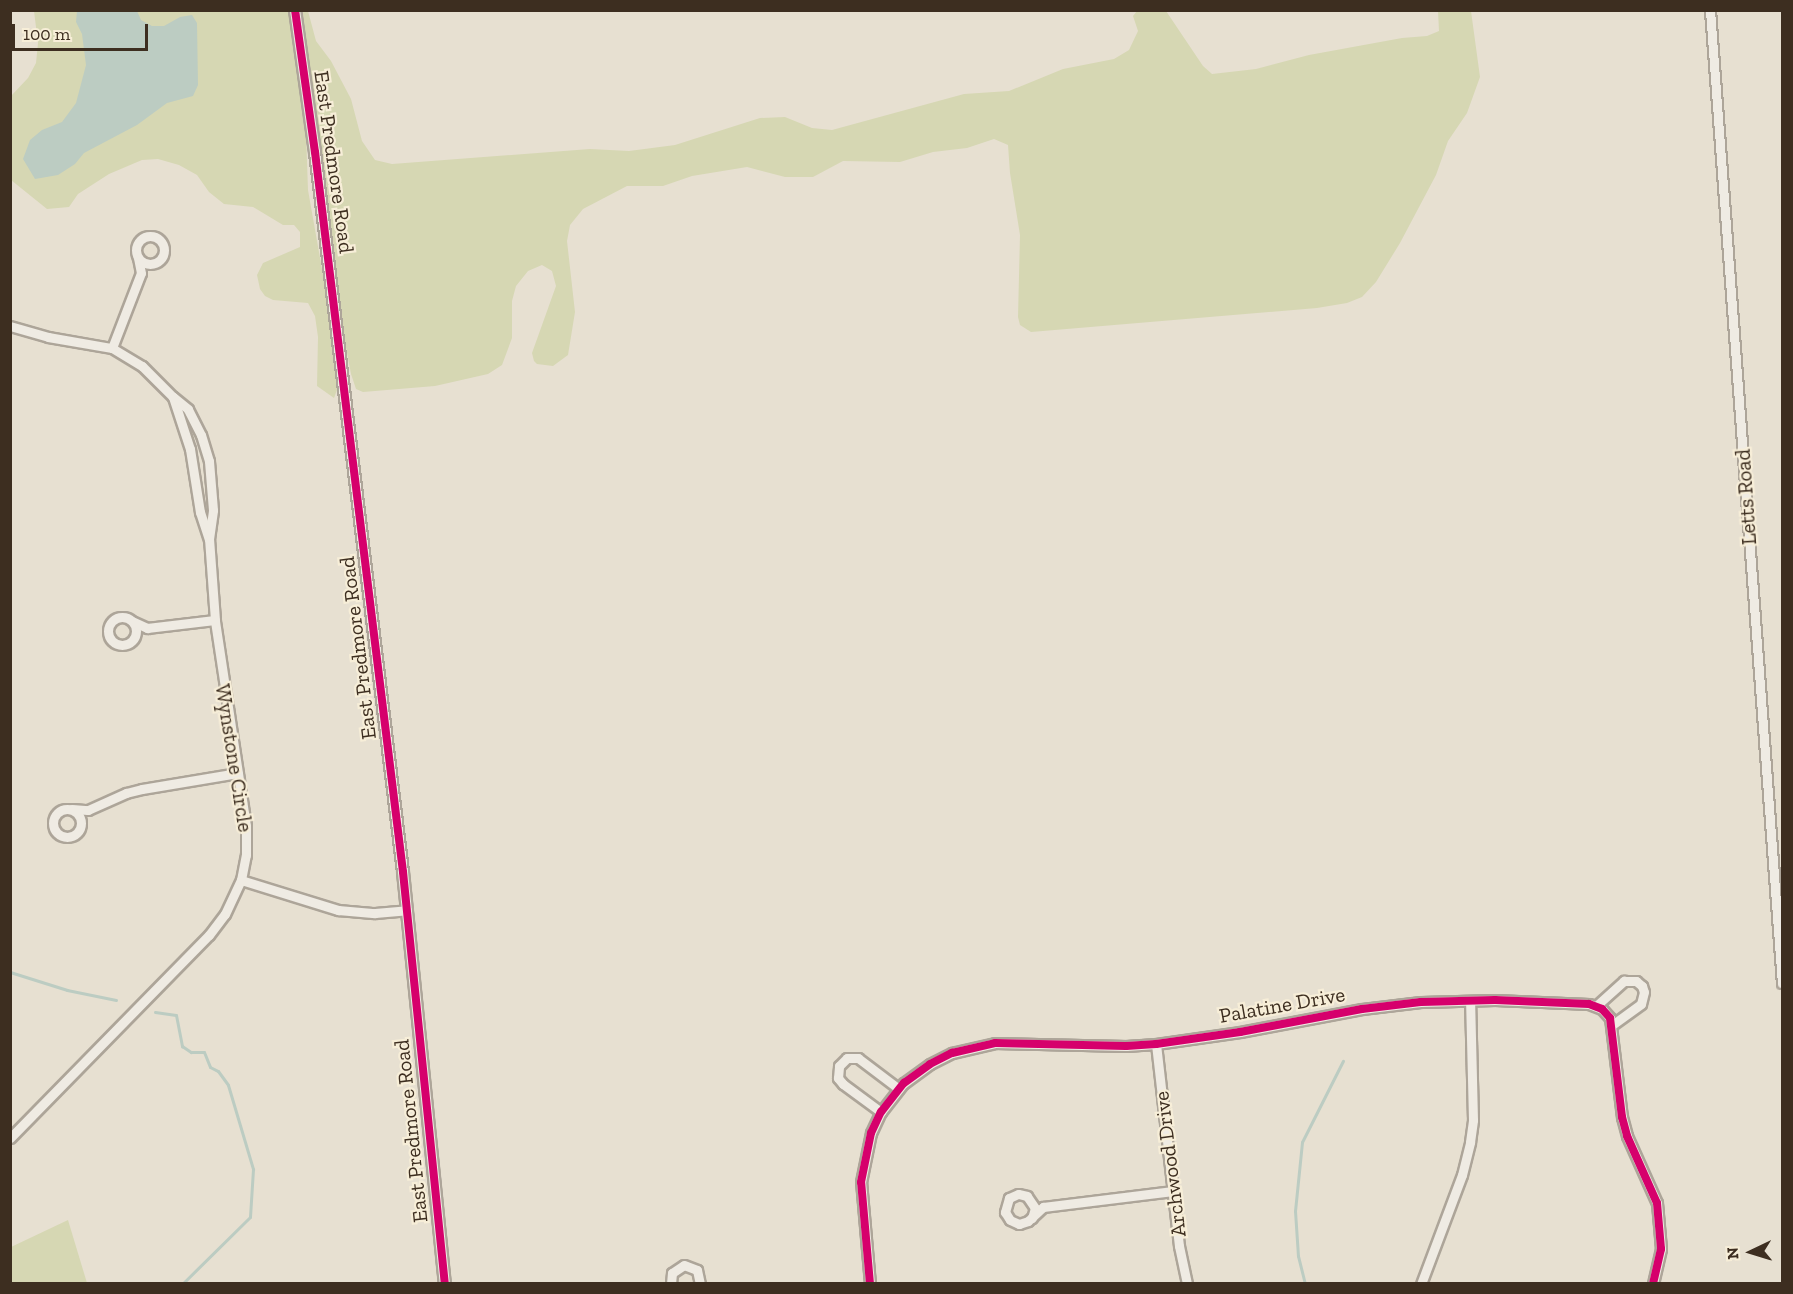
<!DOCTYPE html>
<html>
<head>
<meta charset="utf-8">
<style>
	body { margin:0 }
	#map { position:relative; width:1793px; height:1294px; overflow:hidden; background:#e7e0d1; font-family:"Zilla Slab",serif }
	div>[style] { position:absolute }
	.green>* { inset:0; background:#d6d7b3 }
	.water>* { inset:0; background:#bcccc2 }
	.stream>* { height:3px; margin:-1.5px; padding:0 1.5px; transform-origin:1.5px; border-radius:1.5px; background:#bcccc2 }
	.roads { filter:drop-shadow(2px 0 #ada599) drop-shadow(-2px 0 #ada599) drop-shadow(0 2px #ada599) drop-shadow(0 -2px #ada599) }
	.minor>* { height:9px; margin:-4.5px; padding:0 4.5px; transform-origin:4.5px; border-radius:4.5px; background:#efebe3 }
	.minor>.ring { margin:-4.5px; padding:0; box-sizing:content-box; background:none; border:9px solid #efebe3; border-radius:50% }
	.tertiary>* { height:10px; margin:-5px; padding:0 5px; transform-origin:5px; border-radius:5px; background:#efebe3 }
	.cycleway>* { height:8px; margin:-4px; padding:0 4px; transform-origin:4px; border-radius:4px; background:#d6006c }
	span { translate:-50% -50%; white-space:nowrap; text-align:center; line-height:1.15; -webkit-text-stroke:4.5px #f7eed8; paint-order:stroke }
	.street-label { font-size:21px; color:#3d2e20 }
	.frame { position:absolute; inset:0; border:12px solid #3d2e20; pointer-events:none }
	.north { position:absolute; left:1721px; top:1222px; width:60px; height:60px; -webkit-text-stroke:4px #f7eed8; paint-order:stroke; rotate:266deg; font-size:16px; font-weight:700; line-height:24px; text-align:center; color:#3d2e20 }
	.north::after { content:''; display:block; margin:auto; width:21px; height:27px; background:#3d2e20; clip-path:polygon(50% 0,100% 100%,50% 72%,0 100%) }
	.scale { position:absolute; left:12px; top:24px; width:136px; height:27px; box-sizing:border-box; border:3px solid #3d2e20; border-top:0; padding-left:8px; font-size:18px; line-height:21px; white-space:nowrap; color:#3d2e20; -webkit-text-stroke:4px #f7eed8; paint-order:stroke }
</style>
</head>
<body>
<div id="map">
	<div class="green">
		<i style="clip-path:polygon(34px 11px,308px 11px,316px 41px,331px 61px,351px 99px,362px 141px,375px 160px,392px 164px,590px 149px,629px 151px,675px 145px,760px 118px,785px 117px,812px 128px,832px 130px,964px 94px,1009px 91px,1063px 69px,1114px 59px,1129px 50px,1138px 31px,1133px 16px,1137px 11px,1166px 11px,1203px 66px,1212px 74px,1256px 69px,1309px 55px,1402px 38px,1427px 36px,1439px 31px,1438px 11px,1471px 11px,1480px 77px,1467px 113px,1448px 141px,1436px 175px,1400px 243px,1376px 282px,1362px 297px,1347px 303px,1317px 308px,1031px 332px,1020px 325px,1018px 317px,1020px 235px,1010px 173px,1008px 145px,994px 139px,967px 148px,933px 152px,900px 162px,843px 161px,813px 177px,785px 177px,747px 167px,692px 176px,663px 186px,627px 186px,583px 209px,570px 225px,567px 241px,575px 312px,568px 355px,553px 366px,537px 364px,534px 361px,532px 353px,556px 286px,552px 271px,542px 265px,528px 271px,516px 286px,512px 301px,512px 338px,502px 365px,488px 374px,435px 386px,363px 392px,356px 389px,351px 374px,338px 305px,315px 132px,306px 133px,308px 190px,334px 337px,337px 390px,334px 398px,317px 386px,318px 337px,315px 316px,308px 303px,273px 300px,265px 296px,260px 289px,257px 275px,263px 263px,300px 247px,300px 232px,294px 225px,283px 225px,253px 207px,224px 204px,209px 192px,197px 175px,179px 165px,158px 159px,142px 160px,109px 174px,78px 194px,69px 207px,47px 209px,11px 180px,11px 96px,28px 78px,36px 63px,38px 43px)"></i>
		<i style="clip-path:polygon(68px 1220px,87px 1283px,11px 1283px,11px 1247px)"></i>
	</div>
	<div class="water">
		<i style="clip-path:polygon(77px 11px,137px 11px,141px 20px,152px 26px,164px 26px,180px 17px,192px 15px,197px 23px,198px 85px,193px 96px,167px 103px,137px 125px,84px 153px,75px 164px,58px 175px,35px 179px,23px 159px,30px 140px,42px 130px,62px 122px,76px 103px,86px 65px,82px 34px,76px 22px)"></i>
	</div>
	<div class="stream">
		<i style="left:10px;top:972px;width:60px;rotate:17.5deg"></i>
		<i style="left:67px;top:990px;width:50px;rotate:11.5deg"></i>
		<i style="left:155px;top:1012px;width:21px;rotate:8deg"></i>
		<i style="left:176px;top:1015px;width:32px;rotate:79deg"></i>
		<i style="left:182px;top:1046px;width:11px;rotate:34deg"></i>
		<i style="left:191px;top:1052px;width:13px"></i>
		<i style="left:204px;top:1052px;width:16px;rotate:68deg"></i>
		<i style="left:210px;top:1067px;width:9px;rotate:27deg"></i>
		<i style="left:218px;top:1071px;width:17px;rotate:54deg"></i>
		<i style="left:228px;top:1085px;width:88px;rotate:73.4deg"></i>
		<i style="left:253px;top:1169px;width:48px;rotate:93.6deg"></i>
		<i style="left:250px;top:1217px;width:95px;rotate:135.4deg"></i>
		<i style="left:1305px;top:1284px;width:29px;rotate:-104deg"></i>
		<i style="left:1298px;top:1256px;width:45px;rotate:-93.8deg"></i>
		<i style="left:1295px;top:1211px;width:69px;rotate:-84.2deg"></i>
		<i style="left:1302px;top:1142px;width:91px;rotate:-63.2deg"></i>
	</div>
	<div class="roads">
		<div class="minor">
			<i style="left:1710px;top:10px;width:976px;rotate:85.77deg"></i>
			<i class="ring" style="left:136px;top:236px;width:19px;height:19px"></i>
			<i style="left:10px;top:326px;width:40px;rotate:16deg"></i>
			<i style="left:48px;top:337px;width:65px;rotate:9.8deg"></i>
			<i style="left:112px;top:348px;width:35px;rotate:31deg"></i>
			<i style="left:142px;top:366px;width:44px;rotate:45deg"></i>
			<i style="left:112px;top:348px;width:80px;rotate:-68.9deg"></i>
			<i style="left:141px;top:273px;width:15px;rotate:-101deg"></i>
			<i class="ring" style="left:108px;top:617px;width:19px;height:19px"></i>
			<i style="left:132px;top:621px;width:17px;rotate:25deg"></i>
			<i style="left:147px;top:628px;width:68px;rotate:-6.7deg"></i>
			<i class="ring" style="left:53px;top:809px;width:19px;height:19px"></i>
			<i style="left:72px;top:809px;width:16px;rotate:4deg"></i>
			<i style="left:88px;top:810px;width:42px;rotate:-24.1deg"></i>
			<i style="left:126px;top:793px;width:16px;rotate:-14deg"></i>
			<i style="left:142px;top:789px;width:97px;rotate:-9.5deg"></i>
			<i style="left:241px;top:880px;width:102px;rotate:17.2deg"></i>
			<i style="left:338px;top:910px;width:37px;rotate:5deg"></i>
			<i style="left:375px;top:913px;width:32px;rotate:-5deg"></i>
			<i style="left:1596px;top:1006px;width:38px;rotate:-42deg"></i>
			<i style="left:1624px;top:981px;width:12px"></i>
			<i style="left:1636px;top:981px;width:8px;rotate:40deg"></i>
			<i style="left:1642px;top:986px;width:6px;rotate:72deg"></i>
			<i style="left:1644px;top:992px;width:12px;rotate:104deg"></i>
			<i style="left:1641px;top:1004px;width:36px;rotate:144deg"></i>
			<i style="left:1156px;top:1044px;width:203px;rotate:83.5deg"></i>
			<i style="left:1179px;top:1246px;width:39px;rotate:78deg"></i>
			<i style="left:881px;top:1112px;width:47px;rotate:-143.6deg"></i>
			<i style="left:843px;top:1084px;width:8px;rotate:-130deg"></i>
			<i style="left:838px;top:1078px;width:12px;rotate:-85deg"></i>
			<i style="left:839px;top:1066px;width:11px;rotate:-45deg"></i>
			<i style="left:847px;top:1058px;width:11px"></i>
			<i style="left:858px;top:1058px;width:51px;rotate:37.1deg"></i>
			<i style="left:10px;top:1138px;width:284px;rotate:-45.6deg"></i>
			<i style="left:209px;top:935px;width:26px;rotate:-53deg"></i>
			<i style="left:225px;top:914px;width:38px;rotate:-65deg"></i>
			<i style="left:241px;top:880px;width:25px;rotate:-79deg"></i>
			<i style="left:246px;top:855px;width:29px;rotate:-90deg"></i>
			<i style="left:246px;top:826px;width:208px;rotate:-98.6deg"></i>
			<i style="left:215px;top:620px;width:81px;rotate:-94.2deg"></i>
			<i style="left:209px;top:539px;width:29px;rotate:-82deg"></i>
			<i style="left:213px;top:510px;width:49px;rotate:-94.7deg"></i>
			<i style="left:209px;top:461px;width:27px;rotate:-107deg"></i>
			<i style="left:201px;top:435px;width:29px;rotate:-117deg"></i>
			<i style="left:188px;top:409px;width:19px;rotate:-141deg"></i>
			<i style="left:173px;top:397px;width:55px;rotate:71.9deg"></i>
			<i style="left:190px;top:449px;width:64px;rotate:81deg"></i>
			<i style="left:200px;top:512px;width:28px;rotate:72deg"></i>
			<i style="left:1032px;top:1218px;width:10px;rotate:-73deg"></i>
			<i style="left:1035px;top:1208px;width:14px;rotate:-124deg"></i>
			<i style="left:1027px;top:1196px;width:9px;rotate:-167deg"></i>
			<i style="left:1018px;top:1194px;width:10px;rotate:156deg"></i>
			<i style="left:1009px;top:1198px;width:15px;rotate:106deg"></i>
			<i style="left:1005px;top:1212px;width:9px;rotate:58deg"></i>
			<i style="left:1010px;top:1220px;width:10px;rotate:24deg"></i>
			<i style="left:1019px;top:1224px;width:9px;rotate:-18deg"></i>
			<i style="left:1028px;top:1221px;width:21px;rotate:-43deg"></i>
			<i style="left:1043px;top:1207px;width:131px;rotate:-7deg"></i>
			<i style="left:671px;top:1284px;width:11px;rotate:-85deg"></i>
			<i style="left:672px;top:1273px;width:14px;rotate:-34deg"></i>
			<i style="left:684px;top:1265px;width:14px;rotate:21deg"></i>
			<i style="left:697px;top:1270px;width:14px;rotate:78deg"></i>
			<i style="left:870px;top:1284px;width:102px;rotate:-95deg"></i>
			<i style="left:861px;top:1182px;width:50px;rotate:-78.5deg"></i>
			<i style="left:871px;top:1133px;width:23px;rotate:-65deg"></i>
			<i style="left:881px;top:1112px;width:37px;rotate:-52deg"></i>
			<i style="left:904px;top:1083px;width:32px;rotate:-36deg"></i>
			<i style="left:930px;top:1064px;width:25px;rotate:-27deg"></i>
			<i style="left:952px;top:1053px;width:44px;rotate:-13.1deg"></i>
			<i style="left:995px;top:1043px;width:131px;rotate:1.3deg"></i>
			<i style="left:1126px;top:1046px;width:30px;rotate:-4deg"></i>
			<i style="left:1156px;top:1044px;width:85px;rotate:-8.1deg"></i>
			<i style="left:1240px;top:1032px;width:124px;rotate:-10.7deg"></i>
			<i style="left:1362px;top:1009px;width:59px;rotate:-6.8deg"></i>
			<i style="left:1421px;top:1002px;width:74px;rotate:-1.5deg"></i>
			<i style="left:1495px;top:1000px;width:94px;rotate:2.4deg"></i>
			<i style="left:1589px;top:1004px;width:14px;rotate:21deg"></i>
			<i style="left:1602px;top:1009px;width:12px;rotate:48deg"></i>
			<i style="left:1610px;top:1018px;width:100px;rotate:83.1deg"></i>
			<i style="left:1622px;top:1117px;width:20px;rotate:75deg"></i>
			<i style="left:1627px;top:1136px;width:73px;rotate:65.9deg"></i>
			<i style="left:1657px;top:1203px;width:46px;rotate:85deg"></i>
			<i style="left:1661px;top:1249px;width:36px;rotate:103deg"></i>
			<i style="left:1421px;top:1284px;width:116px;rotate:-69.4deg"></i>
			<i style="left:1462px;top:1175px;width:34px;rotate:-76deg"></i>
			<i style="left:1470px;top:1142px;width:22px;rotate:-82deg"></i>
			<i style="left:1473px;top:1120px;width:119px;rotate:-91.4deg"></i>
		</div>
		<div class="tertiary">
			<i style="left:295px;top:10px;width:143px;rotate:82deg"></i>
			<i style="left:315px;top:152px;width:725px;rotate:83.03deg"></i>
			<i style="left:403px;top:872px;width:414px;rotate:84.2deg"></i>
		</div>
	</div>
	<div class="cycleway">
		<i style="left:295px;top:10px;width:143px;rotate:82deg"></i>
		<i style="left:315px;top:152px;width:725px;rotate:83.03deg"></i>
		<i style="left:403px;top:872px;width:414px;rotate:84.2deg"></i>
		<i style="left:870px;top:1284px;width:102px;rotate:-95deg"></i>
		<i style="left:861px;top:1182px;width:50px;rotate:-78.5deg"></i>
		<i style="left:871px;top:1133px;width:23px;rotate:-65deg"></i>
		<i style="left:881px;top:1112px;width:37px;rotate:-52deg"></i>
		<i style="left:904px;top:1083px;width:32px;rotate:-36deg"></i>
		<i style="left:930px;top:1064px;width:25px;rotate:-27deg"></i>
		<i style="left:952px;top:1053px;width:44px;rotate:-13.1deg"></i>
		<i style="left:995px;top:1043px;width:131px;rotate:1.3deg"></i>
		<i style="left:1126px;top:1046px;width:30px;rotate:-4deg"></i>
		<i style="left:1156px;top:1044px;width:85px;rotate:-8.1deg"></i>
		<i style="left:1240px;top:1032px;width:124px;rotate:-10.7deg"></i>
		<i style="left:1362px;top:1009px;width:59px;rotate:-6.8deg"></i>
		<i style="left:1421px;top:1002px;width:74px;rotate:-1.5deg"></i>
		<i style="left:1495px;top:1000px;width:94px;rotate:2.4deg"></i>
		<i style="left:1589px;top:1004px;width:14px;rotate:21deg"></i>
		<i style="left:1602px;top:1009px;width:12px;rotate:48deg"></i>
		<i style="left:1610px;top:1018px;width:100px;rotate:83.1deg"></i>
		<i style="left:1622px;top:1117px;width:20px;rotate:75deg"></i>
		<i style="left:1627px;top:1136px;width:73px;rotate:65.9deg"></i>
		<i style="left:1657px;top:1203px;width:46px;rotate:85deg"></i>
		<i style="left:1661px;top:1249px;width:36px;rotate:103deg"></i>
	</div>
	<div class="street-label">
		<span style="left:334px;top:162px;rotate:82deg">East Predmore Road</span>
		<span style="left:1746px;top:497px;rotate:-94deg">Letts Road</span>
		<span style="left:358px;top:648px;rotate:-97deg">East Predmore Road</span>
		<span style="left:234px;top:758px;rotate:81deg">Wynstone Circle</span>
		<span style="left:1282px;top:1005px;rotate:-10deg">Palatine Drive</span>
		<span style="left:411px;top:1131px;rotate:-96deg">East Predmore Road</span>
		<span style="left:1170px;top:1164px;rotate:-97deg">Archwood Drive</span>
	</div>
	<div class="frame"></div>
	<div class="north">N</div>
	<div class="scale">100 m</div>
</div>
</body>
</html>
